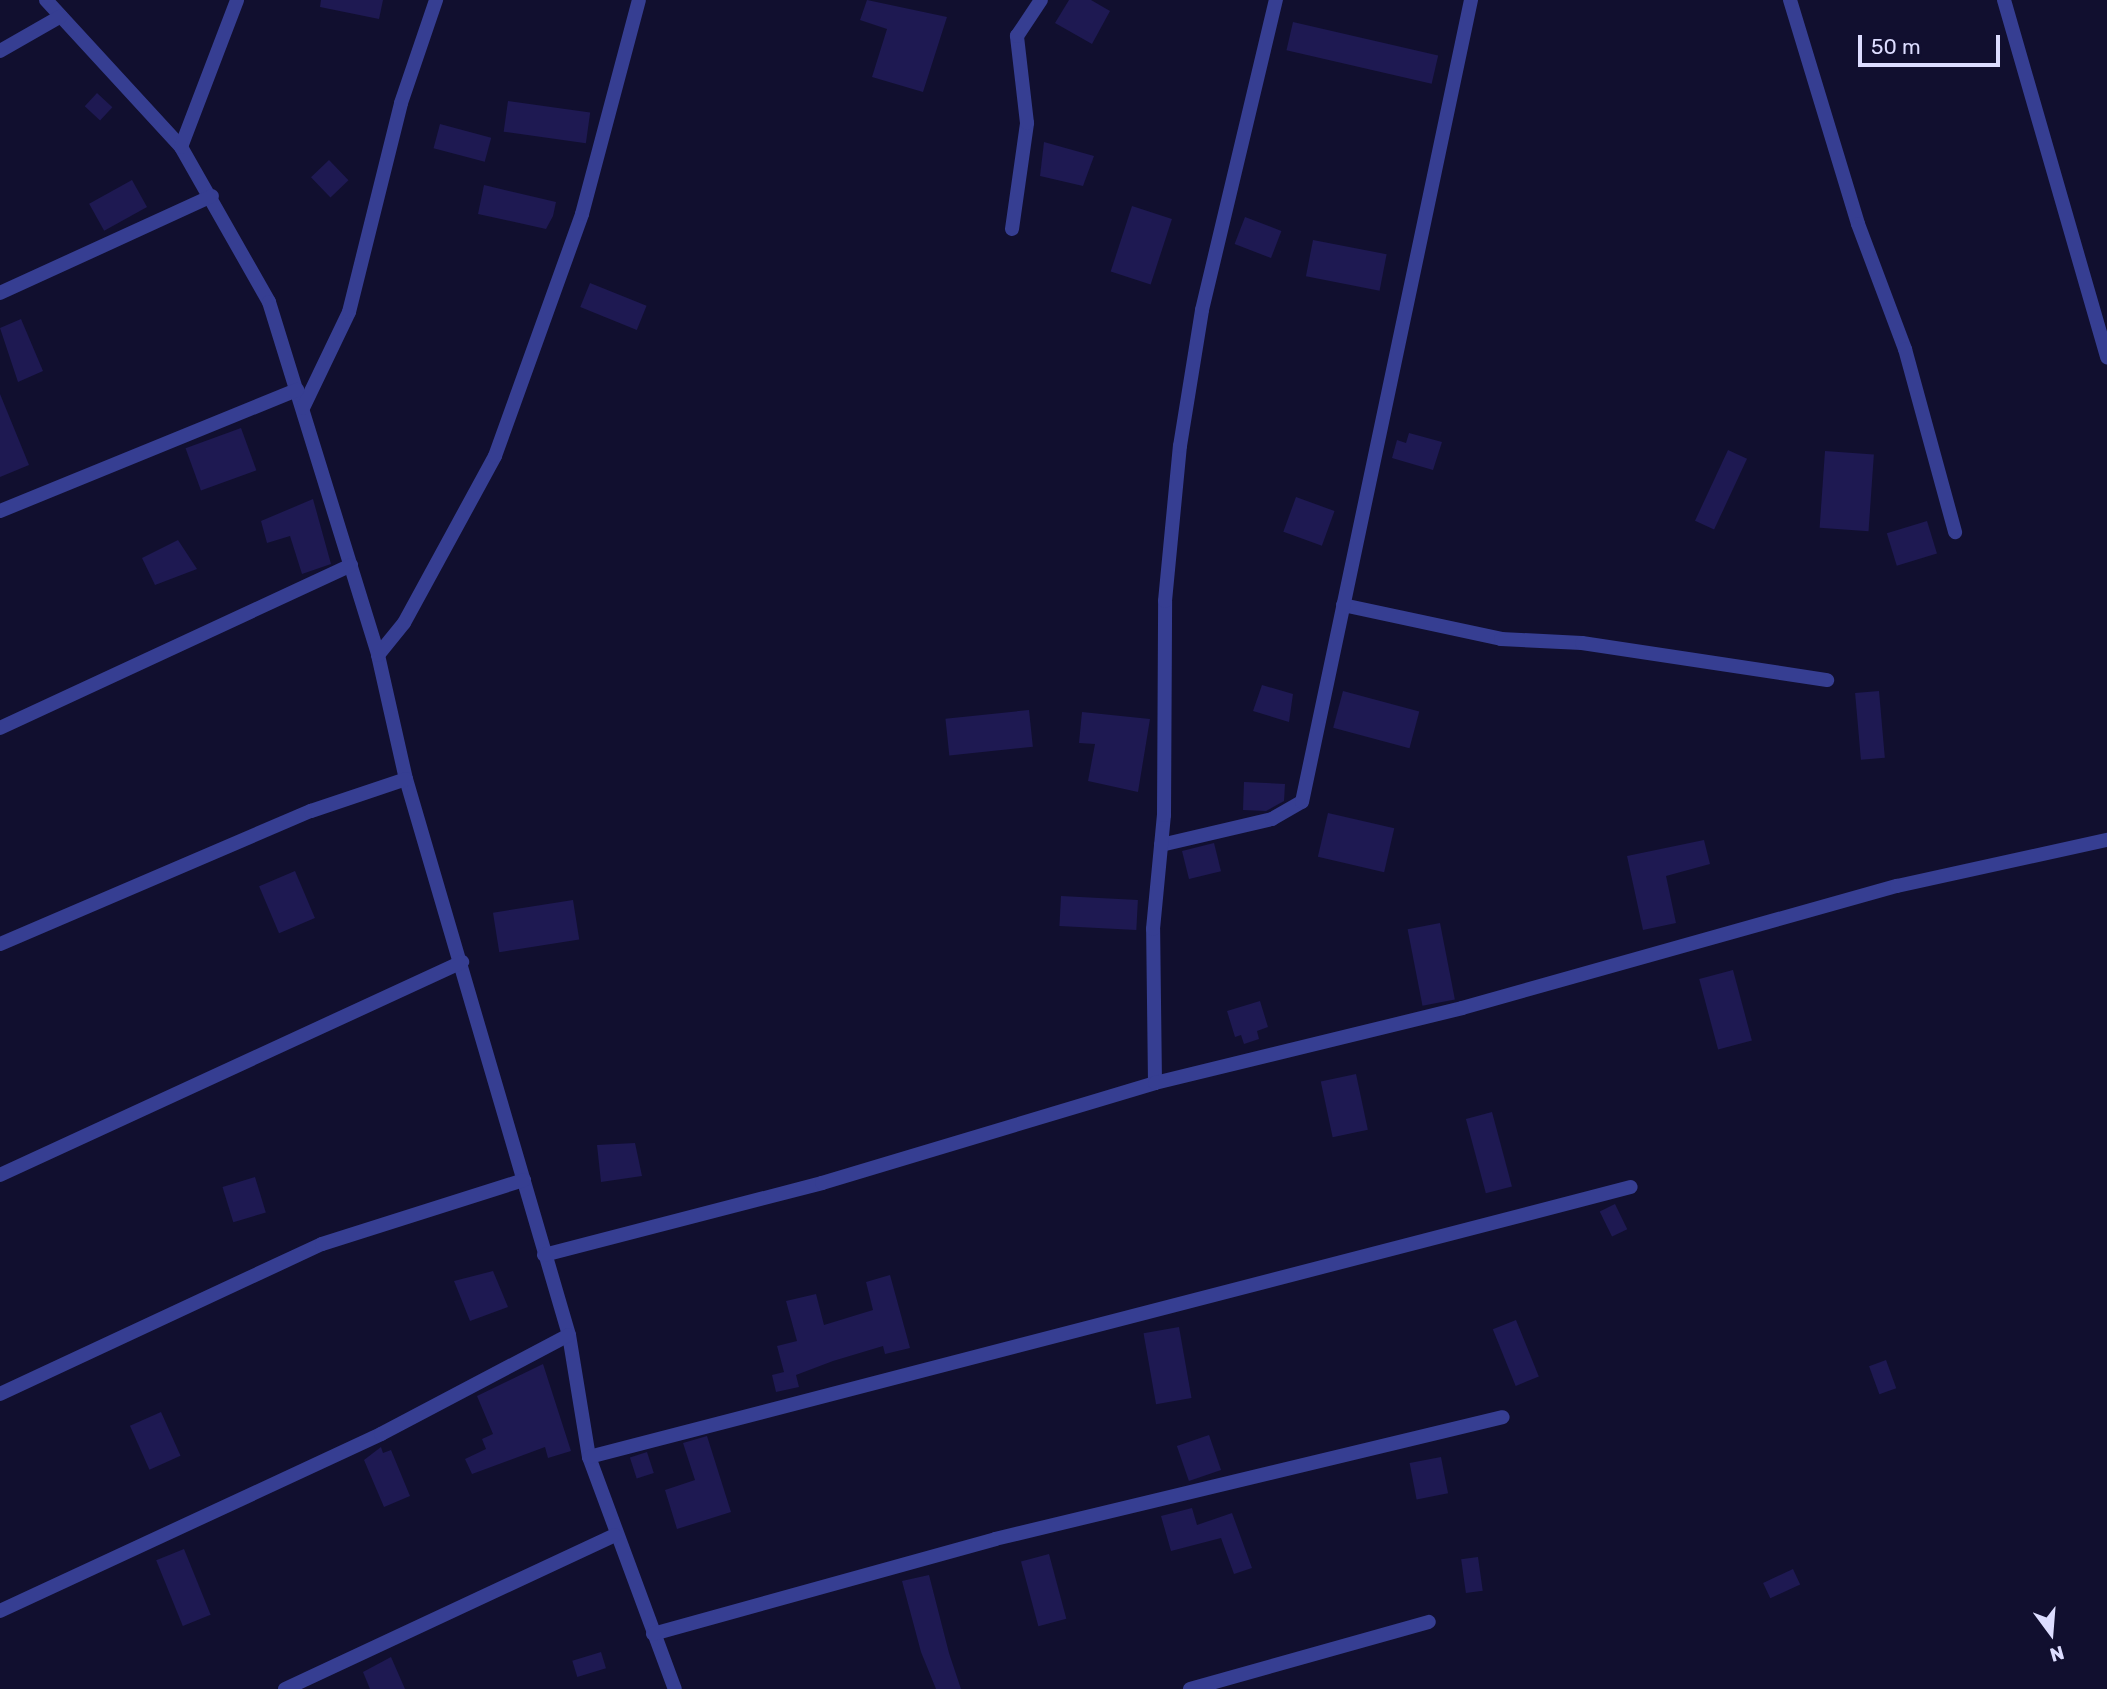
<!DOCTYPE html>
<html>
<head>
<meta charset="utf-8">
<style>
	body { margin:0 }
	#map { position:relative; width:2107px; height:1689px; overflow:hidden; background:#110f2f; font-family:Rubik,sans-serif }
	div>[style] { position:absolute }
	.building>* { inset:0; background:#1e1952; transform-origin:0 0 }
	.minor>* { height:14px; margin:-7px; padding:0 7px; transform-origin:7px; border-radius:7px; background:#363e92 }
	span { translate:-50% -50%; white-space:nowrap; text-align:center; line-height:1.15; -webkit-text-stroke:6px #110f2f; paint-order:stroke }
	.north { position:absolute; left:2016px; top:1598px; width:70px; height:70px; -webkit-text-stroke:5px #110f2f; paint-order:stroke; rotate:164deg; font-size:19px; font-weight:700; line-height:28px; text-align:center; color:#ddf }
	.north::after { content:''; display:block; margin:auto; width:24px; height:32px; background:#ddf; clip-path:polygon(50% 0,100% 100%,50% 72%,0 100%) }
	.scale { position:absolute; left:1858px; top:35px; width:142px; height:32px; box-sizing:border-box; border:4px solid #ddf; border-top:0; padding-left:9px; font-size:21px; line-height:24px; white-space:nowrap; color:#ddf; -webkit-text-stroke:5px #110f2f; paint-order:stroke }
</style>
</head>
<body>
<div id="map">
	<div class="building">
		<i style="clip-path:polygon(321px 0,383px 0,379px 19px,320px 7px)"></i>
		<i style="clip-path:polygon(867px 0,947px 17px,923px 92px,872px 77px,887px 29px,860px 20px)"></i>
		<i style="clip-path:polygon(1069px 0,1091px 0,1110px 11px,1092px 44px,1055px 23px)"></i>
		<i style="left:1293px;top:22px;width:149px;height:29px;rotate:13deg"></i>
		<i style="left:97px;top:93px;width:21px;height:18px;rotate:43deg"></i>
		<i style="left:508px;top:101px;width:83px;height:31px;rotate:8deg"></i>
		<i style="left:440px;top:124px;width:53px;height:25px;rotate:15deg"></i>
		<i style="clip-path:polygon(1044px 142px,1094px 156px,1083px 186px,1040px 176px)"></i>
		<i style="left:329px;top:160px;width:28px;height:25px;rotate:46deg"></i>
		<i style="left:132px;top:180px;width:31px;height:49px;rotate:61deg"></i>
		<i style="clip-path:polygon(484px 185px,556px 202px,553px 216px,546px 229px,478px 214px)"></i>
		<i style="left:1132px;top:206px;width:42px;height:69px;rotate:18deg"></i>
		<i style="left:1245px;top:217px;width:39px;height:29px;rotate:21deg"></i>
		<i style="left:1313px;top:240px;width:75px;height:37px;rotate:11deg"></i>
		<i style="left:590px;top:283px;width:61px;height:26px;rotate:22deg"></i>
		<i style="clip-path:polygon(21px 319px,43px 371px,18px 382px,0 328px)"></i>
		<i style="clip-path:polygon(0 394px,29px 465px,0 477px)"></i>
		<i style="left:241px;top:428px;width:45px;height:59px;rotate:70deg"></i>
		<i style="clip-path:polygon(1409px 433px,1442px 442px,1433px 470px,1392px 458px,1397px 440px,1406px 443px)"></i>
		<i style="left:1728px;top:450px;width:21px;height:78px;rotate:25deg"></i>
		<i style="left:1825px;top:451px;width:49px;height:77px;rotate:4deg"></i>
		<i style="left:1296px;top:497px;width:41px;height:37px;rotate:20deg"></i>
		<i style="clip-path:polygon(313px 499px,331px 564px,302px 574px,290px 536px,267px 543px,261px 521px)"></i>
		<i style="left:1927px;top:521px;width:34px;height:42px;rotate:73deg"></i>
		<i style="clip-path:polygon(178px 540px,197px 569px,155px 585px,142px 558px)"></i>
		<i style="clip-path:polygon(1262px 685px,1293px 694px,1289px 722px,1253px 711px)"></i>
		<i style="left:1343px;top:691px;width:79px;height:38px;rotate:15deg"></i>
		<i style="left:1879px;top:691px;width:67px;height:24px;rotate:85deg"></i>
		<i style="left:1029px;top:710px;width:37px;height:84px;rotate:84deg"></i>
		<i style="clip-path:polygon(1082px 712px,1150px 719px,1138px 792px,1088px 781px,1095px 744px,1079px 743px)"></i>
		<i style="clip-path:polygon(1244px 782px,1285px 784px,1284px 801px,1266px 811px,1243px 810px)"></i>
		<i style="left:1328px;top:813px;width:68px;height:45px;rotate:13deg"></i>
		<i style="clip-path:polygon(1704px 840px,1710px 864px,1666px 876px,1676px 923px,1643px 930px,1627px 856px)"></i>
		<i style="left:1214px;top:843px;width:29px;height:33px;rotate:76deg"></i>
		<i style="left:295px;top:871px;width:51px;height:39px;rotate:67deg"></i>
		<i style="left:1061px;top:896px;width:77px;height:30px;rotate:3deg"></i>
		<i style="left:573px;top:900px;width:40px;height:81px;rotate:81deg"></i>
		<i style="left:1440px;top:923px;width:78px;height:33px;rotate:79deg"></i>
		<i style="left:1733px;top:970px;width:73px;height:35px;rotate:75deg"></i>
		<i style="clip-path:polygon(1260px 1001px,1268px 1027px,1257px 1031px,1259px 1039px,1244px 1044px,1241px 1035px,1235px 1037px,1227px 1011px)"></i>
		<i style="left:1356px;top:1074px;width:57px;height:36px;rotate:78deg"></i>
		<i style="left:1492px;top:1112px;width:77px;height:27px;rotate:75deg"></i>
		<i style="clip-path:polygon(635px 1143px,642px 1176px,601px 1182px,597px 1145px)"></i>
		<i style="left:255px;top:1177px;width:37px;height:34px;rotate:73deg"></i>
		<i style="left:1615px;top:1204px;width:28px;height:17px;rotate:64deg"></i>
		<i style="clip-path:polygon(493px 1271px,508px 1307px,470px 1321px,454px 1281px)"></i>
		<i style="clip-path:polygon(890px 1275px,910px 1348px,885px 1354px,883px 1346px,833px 1361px,796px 1375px,799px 1387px,776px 1392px,772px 1375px,784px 1372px,777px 1346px,797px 1341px,786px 1301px,816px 1294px,824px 1325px,873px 1310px,866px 1282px)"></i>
		<i style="left:1516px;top:1320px;width:61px;height:25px;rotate:68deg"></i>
		<i style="left:1179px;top:1327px;width:72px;height:36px;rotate:80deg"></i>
		<i style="left:1886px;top:1360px;width:30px;height:18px;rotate:70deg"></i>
		<i style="clip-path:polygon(543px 1364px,571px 1451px,548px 1458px,545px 1447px,472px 1474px,465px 1459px,486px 1449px,482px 1439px,493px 1434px,477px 1396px)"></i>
		<i style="left:161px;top:1412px;width:48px;height:34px;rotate:66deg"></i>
		<i style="left:1209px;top:1435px;width:37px;height:34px;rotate:71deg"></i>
		<i style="clip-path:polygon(707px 1436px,731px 1512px,677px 1529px,665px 1490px,695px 1480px,683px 1443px)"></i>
		<i style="clip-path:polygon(381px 1447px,383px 1453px,391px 1450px,410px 1496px,384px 1507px,364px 1460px)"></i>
		<i style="left:647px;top:1452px;width:22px;height:18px;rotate:72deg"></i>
		<i style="left:1441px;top:1457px;width:37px;height:32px;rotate:79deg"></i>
		<i style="clip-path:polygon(1192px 1508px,1197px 1525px,1232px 1513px,1252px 1568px,1234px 1574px,1221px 1538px,1171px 1551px,1161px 1516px)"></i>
		<i style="left:184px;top:1549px;width:71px;height:30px;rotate:68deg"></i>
		<i style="left:1049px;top:1554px;width:67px;height:29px;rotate:75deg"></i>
		<i style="left:1478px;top:1557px;width:34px;height:17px;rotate:82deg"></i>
		<i style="left:1793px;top:1569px;width:17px;height:33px;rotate:65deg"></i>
		<i style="clip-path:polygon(929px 1575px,949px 1653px,961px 1689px,936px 1689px,921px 1652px,902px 1581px)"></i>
		<i style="left:601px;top:1652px;width:17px;height:30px;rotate:73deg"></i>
		<i style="clip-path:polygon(391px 1657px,405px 1689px,370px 1689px,363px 1672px)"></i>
	</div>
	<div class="minor">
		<i style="left:46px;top:0;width:200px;rotate:47.4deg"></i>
		<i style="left:181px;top:147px;width:178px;rotate:60.4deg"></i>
		<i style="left:269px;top:302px;width:369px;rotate:72.8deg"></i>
		<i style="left:378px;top:655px;width:127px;rotate:77.3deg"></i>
		<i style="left:406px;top:779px;width:579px;rotate:73.66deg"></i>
		<i style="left:569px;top:1335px;width:124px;rotate:80.7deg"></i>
		<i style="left:589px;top:1457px;width:247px;rotate:69.7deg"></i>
		<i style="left:1790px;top:0;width:234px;rotate:73.1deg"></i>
		<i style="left:1858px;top:224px;width:134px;rotate:69.4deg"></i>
		<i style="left:1905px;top:349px;width:190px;rotate:74.7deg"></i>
		<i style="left:2004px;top:0;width:372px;rotate:73.9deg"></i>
		<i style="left:0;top:51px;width:70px;rotate:-29.8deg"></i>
		<i style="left:181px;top:147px;width:157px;rotate:-69.1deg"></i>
		<i style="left:1012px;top:229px;width:107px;rotate:-81.9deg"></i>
		<i style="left:1027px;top:123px;width:88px;rotate:-96.6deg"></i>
		<i style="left:1017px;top:36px;width:43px;rotate:-56.3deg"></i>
		<i style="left:0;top:293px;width:233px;rotate:-24.6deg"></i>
		<i style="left:303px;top:408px;width:106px;rotate:-64.4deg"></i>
		<i style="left:349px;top:312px;width:215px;rotate:-76deg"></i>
		<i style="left:401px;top:103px;width:109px;rotate:-71.2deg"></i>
		<i style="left:0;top:511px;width:321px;rotate:-22.2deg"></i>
		<i style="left:1343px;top:605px;width:162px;rotate:12.1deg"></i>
		<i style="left:1501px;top:639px;width:81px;rotate:2.8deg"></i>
		<i style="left:1582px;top:643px;width:248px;rotate:8.6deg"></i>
		<i style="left:378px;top:655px;width:41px;rotate:-50.9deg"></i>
		<i style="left:404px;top:623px;width:190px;rotate:-61.4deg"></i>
		<i style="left:495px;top:456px;width:257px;rotate:-70.2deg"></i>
		<i style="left:582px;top:214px;width:221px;rotate:-75.1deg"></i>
		<i style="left:0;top:728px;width:387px;rotate:-24.9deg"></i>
		<i style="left:1161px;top:845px;width:114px;rotate:-13.2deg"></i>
		<i style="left:1272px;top:819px;width:34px;rotate:-30deg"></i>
		<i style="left:1302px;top:802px;width:820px;rotate:-78.1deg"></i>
		<i style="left:0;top:944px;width:338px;rotate:-23.2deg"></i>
		<i style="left:311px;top:811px;width:100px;rotate:-18.6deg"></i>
		<i style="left:1155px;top:1083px;width:154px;rotate:-90.7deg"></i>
		<i style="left:1153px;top:929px;width:115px;rotate:-84.5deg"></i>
		<i style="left:1164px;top:815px;width:214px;rotate:-89.7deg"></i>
		<i style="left:1165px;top:601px;width:156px;rotate:-84.5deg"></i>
		<i style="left:1180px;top:446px;width:138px;rotate:-80.8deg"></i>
		<i style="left:1202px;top:310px;width:319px;rotate:-76.6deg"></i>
		<i style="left:0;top:1175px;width:509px;rotate:-24.75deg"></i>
		<i style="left:544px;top:1255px;width:287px;rotate:-14.5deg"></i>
		<i style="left:822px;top:1183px;width:348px;rotate:-16.7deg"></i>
		<i style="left:1155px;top:1083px;width:316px;rotate:-13.7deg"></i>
		<i style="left:1462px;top:1008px;width:452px;rotate:-15.7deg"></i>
		<i style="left:1897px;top:886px;width:215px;rotate:-12.4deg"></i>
		<i style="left:0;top:1394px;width:355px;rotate:-25deg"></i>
		<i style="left:322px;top:1244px;width:212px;rotate:-17.6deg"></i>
		<i style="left:589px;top:1457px;width:1076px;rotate:-14.53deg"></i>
		<i style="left:0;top:1611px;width:420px;rotate:-24.9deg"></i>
		<i style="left:381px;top:1434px;width:212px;rotate:-27.8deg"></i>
		<i style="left:653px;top:1634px;width:355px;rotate:-15.5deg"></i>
		<i style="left:995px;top:1539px;width:522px;rotate:-13.5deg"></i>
		<i style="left:285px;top:1689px;width:364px;rotate:-25deg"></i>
		<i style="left:1190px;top:1689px;width:248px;rotate:-15.7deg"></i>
	</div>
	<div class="north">N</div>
	<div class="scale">50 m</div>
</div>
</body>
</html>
